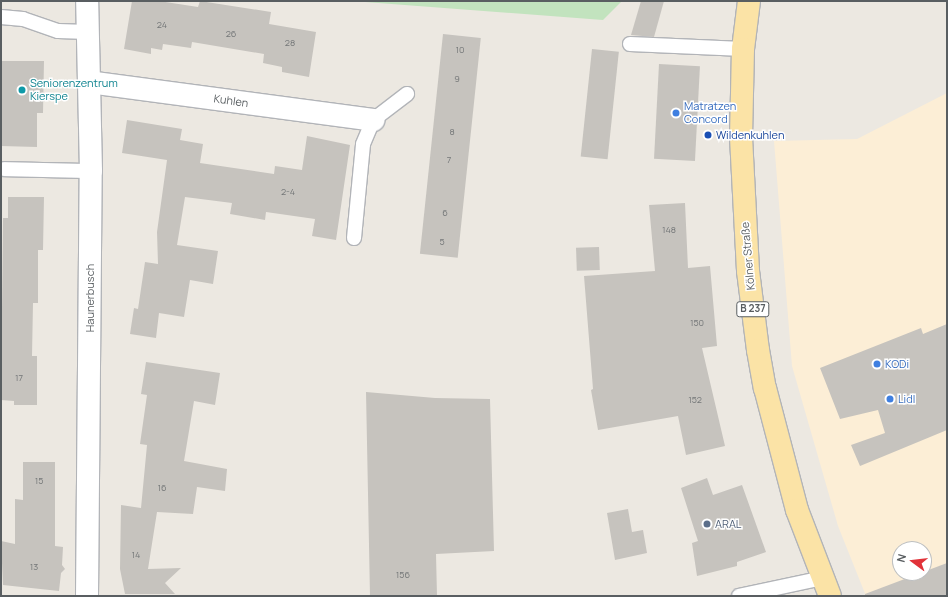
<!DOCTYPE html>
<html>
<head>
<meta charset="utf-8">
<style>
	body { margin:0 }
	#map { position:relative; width:948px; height:597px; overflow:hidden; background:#ece8e1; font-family:Manrope,sans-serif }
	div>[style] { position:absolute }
	.commercial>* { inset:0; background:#fceed6 }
	.green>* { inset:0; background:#c2e3be }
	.building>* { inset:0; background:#c6c3be; transform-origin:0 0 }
	.roads { filter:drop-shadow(1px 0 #b2b4b8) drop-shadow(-1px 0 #b2b4b8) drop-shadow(0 1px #b2b4b8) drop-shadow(0 -1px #b2b4b8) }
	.lane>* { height:14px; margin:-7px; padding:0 7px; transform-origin:7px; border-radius:7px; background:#fff }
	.street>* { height:22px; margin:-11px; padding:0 11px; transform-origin:11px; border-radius:11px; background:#fff }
	.primary>* { height:22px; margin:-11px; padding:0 11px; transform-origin:11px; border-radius:11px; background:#fbe3a6 }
	.dots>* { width:11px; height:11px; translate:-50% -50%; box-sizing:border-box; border:2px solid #fff; border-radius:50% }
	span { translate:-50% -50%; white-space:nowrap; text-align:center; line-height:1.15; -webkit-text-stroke:3px #fff; paint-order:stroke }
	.number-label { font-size:9px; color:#747778 }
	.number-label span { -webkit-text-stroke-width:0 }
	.shield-label span { padding:1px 3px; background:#fff; border:1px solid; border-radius:3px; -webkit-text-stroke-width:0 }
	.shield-label { font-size:10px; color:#595e61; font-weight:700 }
	.culture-label { font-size:11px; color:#0d838f }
	.left { translate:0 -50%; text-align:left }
	.street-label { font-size:11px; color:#595e61 }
	.shop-label { font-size:11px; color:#366cbe }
	.transit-label { font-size:11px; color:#164399 }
	.service-label { font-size:11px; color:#4e5e75 }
	.frame { position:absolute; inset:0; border:2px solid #595e61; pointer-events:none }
	.north { position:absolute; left:892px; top:541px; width:40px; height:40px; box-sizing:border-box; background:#fff; border:1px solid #bdbfc0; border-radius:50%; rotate:285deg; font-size:11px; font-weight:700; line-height:16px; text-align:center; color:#595e61 }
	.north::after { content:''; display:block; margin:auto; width:14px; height:18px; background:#e13239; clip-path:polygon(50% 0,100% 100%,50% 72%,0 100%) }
</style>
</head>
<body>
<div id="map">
	<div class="commercial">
		<i style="clip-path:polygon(evenodd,947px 93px,947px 596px,866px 596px,838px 526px,792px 366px,774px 141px,857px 139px,947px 93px,900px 549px,924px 549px,924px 573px,900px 573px,900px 549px)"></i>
	</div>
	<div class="green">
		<i style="clip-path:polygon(352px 1px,622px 1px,603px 20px)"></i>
	</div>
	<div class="building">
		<i style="clip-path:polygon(132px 1px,159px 1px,198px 7px,200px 1px,271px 12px,269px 24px,316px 32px,309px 77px,282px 72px,282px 67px,263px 63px,264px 54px,192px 42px,191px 48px,163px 44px,162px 50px,151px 48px,151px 54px,124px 49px)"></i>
		<i style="clip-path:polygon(641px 1px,664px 1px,654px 37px,631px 35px)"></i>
		<i style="left:443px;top:34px;width:38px;height:221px;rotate:6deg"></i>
		<i style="left:592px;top:49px;width:27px;height:108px;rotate:6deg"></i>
		<i style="clip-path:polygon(1px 61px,44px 61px,43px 113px,37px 113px,37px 147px,1px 146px)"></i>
		<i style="left:659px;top:64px;width:41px;height:95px;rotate:3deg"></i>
		<i style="clip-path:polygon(127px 120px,182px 129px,180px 140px,203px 144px,200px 163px,274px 174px,275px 166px,302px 170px,307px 136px,350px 145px,336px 240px,312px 236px,315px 219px,266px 212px,265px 220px,230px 214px,232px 203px,185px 197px,177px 245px,218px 251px,213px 284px,190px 280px,184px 317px,159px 313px,156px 338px,130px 334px,134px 308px,138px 309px,145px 262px,158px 264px,157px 232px,167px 160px,122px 153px)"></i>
		<i style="clip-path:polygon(8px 197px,44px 197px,43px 250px,38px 250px,38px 303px,33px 303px,32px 356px,37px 356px,37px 405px,14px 405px,14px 401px,1px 400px,3px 218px,8px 218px)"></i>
		<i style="clip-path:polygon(685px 203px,688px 268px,710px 266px,717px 346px,702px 348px,725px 446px,686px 455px,678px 416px,598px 430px,591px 390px,593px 389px,584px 276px,655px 271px,649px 205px)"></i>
		<i style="left:599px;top:247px;width:23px;height:23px;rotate:88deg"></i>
		<i style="clip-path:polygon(947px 324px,947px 430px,860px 466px,851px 445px,885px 433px,878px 410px,840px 419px,820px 368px,921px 328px,923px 334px)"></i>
		<i style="clip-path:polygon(146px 362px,220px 373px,215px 405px,194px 401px,184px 461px,227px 469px,225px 491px,197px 487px,193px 514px,157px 512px,148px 569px,181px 568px,165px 583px,175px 594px,125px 594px,120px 569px,121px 505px,141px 508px,147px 445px,140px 444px,147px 395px,141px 394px)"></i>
		<i style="clip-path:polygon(366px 392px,435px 398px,490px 399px,494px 551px,436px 554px,437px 596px,370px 596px)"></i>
		<i style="clip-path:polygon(23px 462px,55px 462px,55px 546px,63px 547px,62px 565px,65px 569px,61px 573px,59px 591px,3px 585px,1px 541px,15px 544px,15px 499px,23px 500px)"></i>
		<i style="clip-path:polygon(707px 478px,713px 495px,742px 485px,766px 552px,737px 562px,737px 566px,697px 576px,692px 543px,698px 541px,681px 488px)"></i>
		<i style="clip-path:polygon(628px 509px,632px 532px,643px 530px,647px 553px,615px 560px,607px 513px)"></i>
		<i style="clip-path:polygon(947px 563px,947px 596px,865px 596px,865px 594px)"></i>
	</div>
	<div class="roads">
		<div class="lane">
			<i style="left:1px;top:17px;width:22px;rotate:5deg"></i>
			<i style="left:23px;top:19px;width:37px;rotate:19deg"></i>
			<i style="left:58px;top:31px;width:30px;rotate:2deg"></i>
			<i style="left:630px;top:44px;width:113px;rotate:2.5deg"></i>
			<i style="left:4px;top:169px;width:87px;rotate:1.3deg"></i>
			<i style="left:354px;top:238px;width:94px;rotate:-84.5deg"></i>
			<i style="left:363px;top:144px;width:26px;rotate:-67deg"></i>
			<i style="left:373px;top:120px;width:43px;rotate:-37.4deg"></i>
			<i style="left:739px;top:596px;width:86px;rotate:-12.1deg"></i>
		</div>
		<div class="street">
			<i style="left:89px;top:82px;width:287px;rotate:7.6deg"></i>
			<i style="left:87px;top:596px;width:425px;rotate:-89.5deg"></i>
			<i style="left:91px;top:171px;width:170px;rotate:-91.3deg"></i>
		</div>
		<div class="primary">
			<i style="left:749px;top:1px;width:48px;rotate:97.1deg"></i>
			<i style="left:743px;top:49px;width:88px;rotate:91.3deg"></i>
			<i style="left:741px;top:137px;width:134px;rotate:87deg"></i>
			<i style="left:748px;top:271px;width:80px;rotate:82.8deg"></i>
			<i style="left:758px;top:350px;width:39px;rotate:80deg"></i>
			<i style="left:765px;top:388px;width:126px;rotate:75.3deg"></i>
			<i style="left:797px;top:510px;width:92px;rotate:69deg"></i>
		</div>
	</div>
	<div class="dots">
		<i style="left:22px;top:90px;background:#0f9aa8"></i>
		<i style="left:676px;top:113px;background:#3f7fe0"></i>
		<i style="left:708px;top:135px;background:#1a4fb4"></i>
		<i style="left:877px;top:364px;background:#3f7fe0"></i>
		<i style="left:890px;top:399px;background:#3f7fe0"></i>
		<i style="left:707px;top:524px;background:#5c6f8a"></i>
	</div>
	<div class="number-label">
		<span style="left:162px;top:25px">24</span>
		<span style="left:231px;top:34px">26</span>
		<span style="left:290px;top:43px">28</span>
		<span style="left:460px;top:50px">10</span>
		<span style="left:457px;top:79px">9</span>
		<span style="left:452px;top:132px">8</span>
		<span style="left:449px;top:160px">7</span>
		<span style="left:288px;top:192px">2-4</span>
		<span style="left:445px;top:213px">6</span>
		<span style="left:669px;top:230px">148</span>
		<span style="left:442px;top:242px">5</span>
		<span style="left:697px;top:323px">150</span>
		<span style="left:19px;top:378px">17</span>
		<span style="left:695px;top:400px">152</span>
		<span style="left:39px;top:481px">15</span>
		<span style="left:162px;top:488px">16</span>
		<span style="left:136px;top:555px">14</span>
		<span style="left:34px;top:567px">13</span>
		<span style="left:403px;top:575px">156</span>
	</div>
	<div class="shield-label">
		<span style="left:753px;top:309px">B 237</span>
	</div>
	<div class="culture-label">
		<span class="left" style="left:30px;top:90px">Seniorenzentrum<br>Kierspe</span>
	</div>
	<div class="street-label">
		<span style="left:231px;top:101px;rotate:8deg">Kuhlen</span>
		<span style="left:748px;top:256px;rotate:-95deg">Kölner Straße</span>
		<span style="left:90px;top:298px;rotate:-90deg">Haunerbusch</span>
	</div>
	<div class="shop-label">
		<span class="left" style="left:684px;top:113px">Matratzen<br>Concord</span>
		<span class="left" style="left:885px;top:364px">KODi</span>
		<span class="left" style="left:898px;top:399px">Lidl</span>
	</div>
	<div class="transit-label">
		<span class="left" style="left:716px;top:135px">Wildenkuhlen</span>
	</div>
	<div class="service-label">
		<span class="left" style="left:715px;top:524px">ARAL</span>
	</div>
	<div class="frame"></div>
	<div class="north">N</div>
</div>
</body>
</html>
